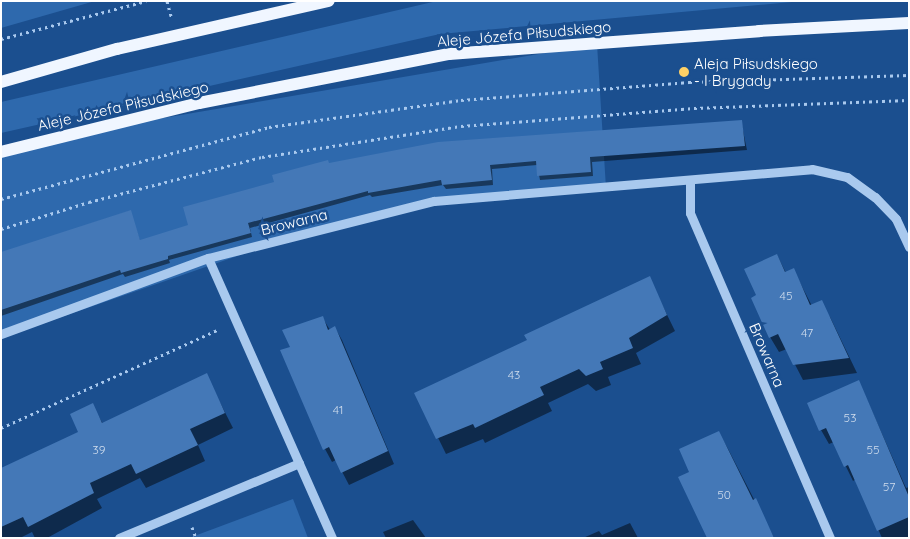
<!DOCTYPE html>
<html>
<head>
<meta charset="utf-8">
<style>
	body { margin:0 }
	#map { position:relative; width:910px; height:539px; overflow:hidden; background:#1b4f8f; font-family:Quicksand,sans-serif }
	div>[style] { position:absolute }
	.green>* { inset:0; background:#2e69ad }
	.shadow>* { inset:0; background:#0007 }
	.building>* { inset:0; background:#4478b7 }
	.path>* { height:3px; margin-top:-1.5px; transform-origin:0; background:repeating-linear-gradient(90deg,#a9c9ee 0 2.5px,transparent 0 6.5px) }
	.minor>* { height:9px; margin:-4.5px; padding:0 4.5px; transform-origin:4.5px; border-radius:4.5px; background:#a9c9ee }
	.major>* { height:12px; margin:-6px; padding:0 6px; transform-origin:6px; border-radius:6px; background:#f0f6ff }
	.dots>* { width:14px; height:14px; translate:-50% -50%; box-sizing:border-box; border:2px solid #1b4f8f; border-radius:50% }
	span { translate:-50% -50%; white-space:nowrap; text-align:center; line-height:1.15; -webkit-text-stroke:5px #1b4f8f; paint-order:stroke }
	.number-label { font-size:12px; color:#d0dded }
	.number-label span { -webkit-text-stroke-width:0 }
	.street-label { font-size:15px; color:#fff }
	.poi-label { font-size:15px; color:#fff }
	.left { translate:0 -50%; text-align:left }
	.frame { position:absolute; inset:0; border:2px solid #fff; pointer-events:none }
</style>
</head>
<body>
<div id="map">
	<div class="green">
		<i style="clip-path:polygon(1px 1px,95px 1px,1px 28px)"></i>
		<i style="clip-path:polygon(437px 1px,803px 1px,440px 34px,1px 133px,1px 102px)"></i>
		<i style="clip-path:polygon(597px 44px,606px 188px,434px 201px,292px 237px,1px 338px,1px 156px,81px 132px)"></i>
		<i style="clip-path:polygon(293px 499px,308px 538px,189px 538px)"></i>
	</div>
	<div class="shadow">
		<i style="clip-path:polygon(741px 121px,747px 150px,592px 162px,593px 176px,540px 180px,537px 165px,492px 169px,493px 185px,446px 189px,443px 185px,372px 197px,370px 195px,250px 228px,252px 237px,169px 260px,170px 263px,125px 277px,123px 274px,1px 316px,1px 253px,130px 211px,140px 241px,189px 226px,275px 183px,329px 164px)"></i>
		<i style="clip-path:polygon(777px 255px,786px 273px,793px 269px,812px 306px,830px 317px,857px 373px,803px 380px,787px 349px,779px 352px,770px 337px,757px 296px)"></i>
		<i style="clip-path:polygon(649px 278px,675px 331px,636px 353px,641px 364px,608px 377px,611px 385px,596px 391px,588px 384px,548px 403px,552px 411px,485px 443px,483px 439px,446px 454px,416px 393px,528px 341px)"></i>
		<i style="clip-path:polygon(322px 317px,330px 330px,335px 328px,342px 340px,394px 464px,349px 485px,336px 460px,332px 462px,325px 449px,291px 347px)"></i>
		<i style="clip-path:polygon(206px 375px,233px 428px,198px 445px,205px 461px,146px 488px,140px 478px,97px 499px,102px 508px,47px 538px,35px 538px,32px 532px,20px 538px,1px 538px,1px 469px,80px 432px,92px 405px,103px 424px)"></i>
		<i style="clip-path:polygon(859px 382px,906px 488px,909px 487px,909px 538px,882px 538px,856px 479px,853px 481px,834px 442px,829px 444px,821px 430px)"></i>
		<i style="clip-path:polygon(718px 432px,727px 447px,774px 538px,709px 538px,691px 472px)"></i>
		<i style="clip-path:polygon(413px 520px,426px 538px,386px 538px,383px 532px)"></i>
		<i style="clip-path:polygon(630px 523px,638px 538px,583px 538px,599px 531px,602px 535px)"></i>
	</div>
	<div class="building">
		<i style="clip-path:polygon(742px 120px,745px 146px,590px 157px,591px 172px,537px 176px,536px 161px,490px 165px,492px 180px,442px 185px,441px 180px,368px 193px,368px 191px,248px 223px,251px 233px,168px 256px,168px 259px,121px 273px,120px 270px,1px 310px,1px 252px,131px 210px,140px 240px,188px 225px,183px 207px,274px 182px,272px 175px,328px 160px,329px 163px,438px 142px)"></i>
		<i style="clip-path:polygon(777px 254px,785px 272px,794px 268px,810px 305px,822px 300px,849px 358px,793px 365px,778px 334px,769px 338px,751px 298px,756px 295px,744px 269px)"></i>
		<i style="clip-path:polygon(650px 276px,667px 315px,629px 338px,633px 348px,600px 362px,603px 369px,586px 376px,579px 369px,540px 387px,544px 395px,475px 428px,473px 424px,436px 439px,414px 393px,527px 340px,524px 335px)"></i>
		<i style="clip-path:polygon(323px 316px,328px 330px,335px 326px,388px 451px,341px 473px,329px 447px,323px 450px,280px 350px,290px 347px,282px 330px)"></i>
		<i style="clip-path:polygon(207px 373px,225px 413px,190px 429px,198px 445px,136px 474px,131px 464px,90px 483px,94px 493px,28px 527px,23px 517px,1px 527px,1px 468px,78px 432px,70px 414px,93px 403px,102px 423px)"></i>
		<i style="clip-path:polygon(859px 380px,909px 497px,909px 517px,877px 531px,848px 465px,844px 467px,826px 428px,819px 431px,807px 403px)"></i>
		<i style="clip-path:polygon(719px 431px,753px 500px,756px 498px,774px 538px,707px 538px,678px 477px,689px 472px,679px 449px)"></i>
	</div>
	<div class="path">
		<i style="left:167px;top:1px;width:16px;rotate:75deg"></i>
		<i style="left:1px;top:39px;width:150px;rotate:-14.7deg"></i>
		<i style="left:1px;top:199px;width:278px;rotate:-15deg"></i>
		<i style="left:269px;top:127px;width:194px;rotate:-8deg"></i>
		<i style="left:461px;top:100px;width:229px;rotate:-4.5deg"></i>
		<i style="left:689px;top:82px;width:220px;rotate:-1.8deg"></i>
		<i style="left:1px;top:229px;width:92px;rotate:-17.1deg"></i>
		<i style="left:89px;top:202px;width:179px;rotate:-14.6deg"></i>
		<i style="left:262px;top:157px;width:201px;rotate:-8.9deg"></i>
		<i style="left:461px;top:126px;width:234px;rotate:-4.4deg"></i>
		<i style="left:694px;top:108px;width:215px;rotate:-2.1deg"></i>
		<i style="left:1px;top:428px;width:239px;rotate:-24.4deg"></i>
		<i style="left:192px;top:527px;width:12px;rotate:70deg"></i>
	</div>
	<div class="minor">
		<i style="left:690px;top:181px;width:32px;rotate:90deg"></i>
		<i style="left:690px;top:213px;width:354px;rotate:66.7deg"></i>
		<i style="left:208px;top:258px;width:306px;rotate:66.1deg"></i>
		<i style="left:1px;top:334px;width:221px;rotate:-20.2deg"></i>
		<i style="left:208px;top:258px;width:233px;rotate:-14.2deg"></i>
		<i style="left:434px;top:201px;width:379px;rotate:-4.8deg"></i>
		<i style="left:812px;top:169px;width:36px;rotate:13deg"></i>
		<i style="left:847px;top:177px;width:34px;rotate:36deg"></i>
		<i style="left:875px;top:197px;width:30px;rotate:46deg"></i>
		<i style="left:896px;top:219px;width:31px;rotate:65deg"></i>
		<i style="left:119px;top:538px;width:195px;rotate:-22.6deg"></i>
	</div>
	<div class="major">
		<i style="left:1px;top:82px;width:121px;rotate:-15.9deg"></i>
		<i style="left:117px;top:49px;width:217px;rotate:-12.8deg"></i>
		<i style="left:1px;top:152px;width:204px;rotate:-13.9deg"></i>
		<i style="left:199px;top:103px;width:255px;rotate:-11.1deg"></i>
		<i style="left:449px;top:54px;width:311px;rotate:-4.2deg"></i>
		<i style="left:759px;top:31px;width:150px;rotate:-3.1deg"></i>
	</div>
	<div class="dots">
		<i style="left:684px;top:72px;background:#ffd166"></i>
	</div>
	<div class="number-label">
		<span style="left:786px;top:296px">45</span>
		<span style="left:807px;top:333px">47</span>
		<span style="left:514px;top:375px">43</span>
		<span style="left:338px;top:410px">41</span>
		<span style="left:850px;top:418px">53</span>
		<span style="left:99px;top:450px">39</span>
		<span style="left:873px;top:450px">55</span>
		<span style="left:889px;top:487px">57</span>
		<span style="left:724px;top:495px">50</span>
	</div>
	<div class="street-label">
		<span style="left:524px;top:34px;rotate:-5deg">Aleje Józefa Piłsudskiego</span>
		<span style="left:123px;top:106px;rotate:-13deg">Aleje Józefa Piłsudskiego</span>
		<span style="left:294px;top:222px;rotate:-14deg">Browarna</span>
		<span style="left:767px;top:355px;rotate:67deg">Browarna</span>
	</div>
	<div class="poi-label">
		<span class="left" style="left:694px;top:72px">Aleja Piłsudskiego<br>- I Brygady</span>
	</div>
	<div class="frame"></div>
</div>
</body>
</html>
